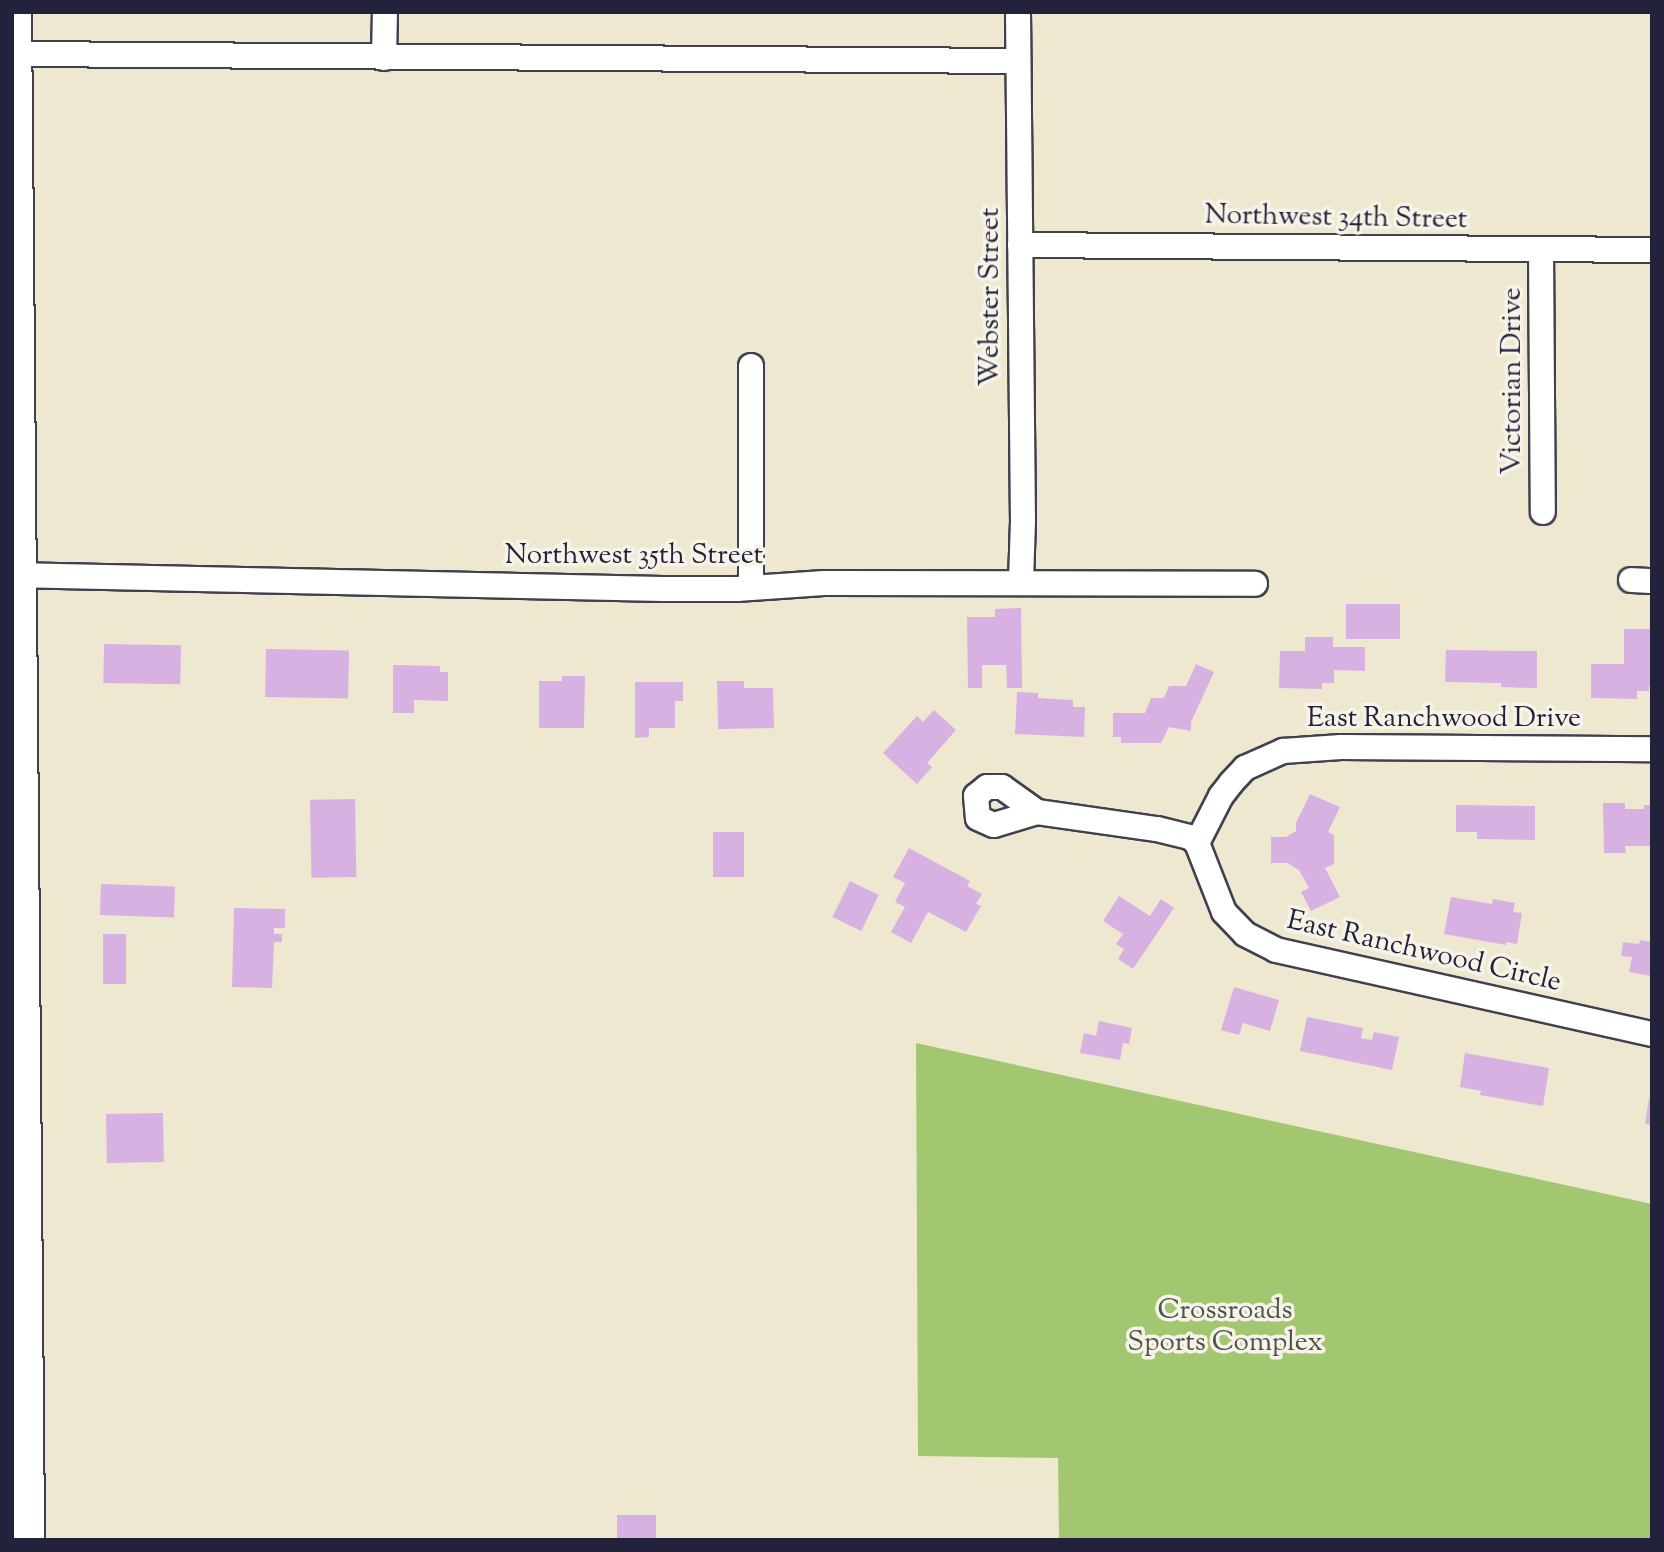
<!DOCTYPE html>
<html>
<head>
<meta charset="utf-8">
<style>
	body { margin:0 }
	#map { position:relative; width:1664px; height:1552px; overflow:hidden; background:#efe8d0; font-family:"Sorts Mill Goudy",serif }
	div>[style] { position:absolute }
	.green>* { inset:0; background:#a3c771 }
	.building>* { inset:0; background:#d8b1e3; transform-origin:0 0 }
	.roads { filter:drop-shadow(2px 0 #414051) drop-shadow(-2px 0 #414051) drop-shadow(0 2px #414051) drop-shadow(0 -2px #414051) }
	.minor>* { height:24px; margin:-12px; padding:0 12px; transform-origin:12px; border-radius:12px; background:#fff }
	.major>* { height:32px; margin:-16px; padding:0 16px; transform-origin:16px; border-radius:16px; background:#fff }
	span { translate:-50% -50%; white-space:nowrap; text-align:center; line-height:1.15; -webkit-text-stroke:7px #f7f3e8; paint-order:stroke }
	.street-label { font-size:28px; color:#22223b }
	.park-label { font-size:28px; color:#49544b }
	.frame { position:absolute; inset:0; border:14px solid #22223b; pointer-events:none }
</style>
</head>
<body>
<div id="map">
	<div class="green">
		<i style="clip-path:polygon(916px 1043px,1652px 1204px,1652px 1540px,1059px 1540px,1058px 1458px,918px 1456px)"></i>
	</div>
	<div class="building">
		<i style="left:1400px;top:604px;width:35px;height:54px;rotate:90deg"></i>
		<i style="clip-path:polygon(1021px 608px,1022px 688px,1007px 688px,1006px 665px,982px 665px,982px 688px,968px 688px,967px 617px,995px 617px,995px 609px)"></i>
		<i style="clip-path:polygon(1624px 629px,1650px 629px,1652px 686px,1649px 686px,1649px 691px,1637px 691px,1637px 699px,1591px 698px,1591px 664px,1624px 664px)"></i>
		<i style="clip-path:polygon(1305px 637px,1333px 637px,1333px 647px,1365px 647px,1365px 671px,1334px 670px,1334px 683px,1322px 683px,1322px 689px,1279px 688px,1280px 651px,1305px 651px)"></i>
		<i style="left:104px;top:644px;width:77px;height:39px;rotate:1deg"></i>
		<i style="left:266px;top:649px;width:83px;height:48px;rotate:1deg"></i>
		<i style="clip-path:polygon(1446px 650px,1537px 651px,1537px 688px,1501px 687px,1501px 683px,1445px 682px)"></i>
		<i style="clip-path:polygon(1196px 664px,1214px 672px,1191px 722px,1191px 731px,1169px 727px,1161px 743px,1121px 743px,1121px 737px,1113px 737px,1113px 713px,1145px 713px,1151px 698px,1164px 698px,1169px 686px,1186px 686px)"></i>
		<i style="clip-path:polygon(393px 665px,440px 666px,440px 672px,448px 672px,448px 701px,414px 700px,414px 713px,393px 713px)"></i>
		<i style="clip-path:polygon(562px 676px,585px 676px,584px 728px,539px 728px,539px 681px,562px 681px)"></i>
		<i style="clip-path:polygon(717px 681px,744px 681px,744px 688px,773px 688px,774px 728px,718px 729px)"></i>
		<i style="clip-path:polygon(635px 682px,683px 682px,683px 701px,675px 701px,675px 728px,649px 728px,649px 737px,635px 738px)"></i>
		<i style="clip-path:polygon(1017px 692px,1038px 693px,1038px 698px,1073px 700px,1073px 707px,1085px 707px,1084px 737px,1015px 734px)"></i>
		<i style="clip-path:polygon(934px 710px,956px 730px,927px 763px,932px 767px,917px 784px,883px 753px,917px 716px,923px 722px)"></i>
		<i style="clip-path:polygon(1310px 794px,1340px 807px,1328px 832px,1334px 835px,1334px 864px,1325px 868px,1340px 897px,1311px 911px,1301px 892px,1309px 888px,1299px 870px,1287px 863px,1271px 863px,1271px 837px,1286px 837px,1296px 831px,1296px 823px)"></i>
		<i style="left:355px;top:799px;width:78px;height:45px;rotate:89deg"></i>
		<i style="clip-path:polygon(1603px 803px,1625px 803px,1625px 809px,1644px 809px,1644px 805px,1652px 805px,1652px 846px,1625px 846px,1626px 853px,1604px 853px)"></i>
		<i style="clip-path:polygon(1456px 805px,1535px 806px,1535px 840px,1477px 839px,1477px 832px,1456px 832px)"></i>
		<i style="left:713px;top:832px;width:31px;height:45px"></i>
		<i style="clip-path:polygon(909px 848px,970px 881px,967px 886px,982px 894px,976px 904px,981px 906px,966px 932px,928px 912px,911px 943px,891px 932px,905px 907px,895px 902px,905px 883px,893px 877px)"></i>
		<i style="left:850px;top:881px;width:32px;height:40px;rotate:26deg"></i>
		<i style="left:101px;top:884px;width:74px;height:31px;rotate:2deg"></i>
		<i style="clip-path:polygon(1119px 896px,1150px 916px,1161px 899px,1174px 908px,1133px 969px,1118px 959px,1124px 949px,1116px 944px,1123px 934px,1103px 921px)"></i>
		<i style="clip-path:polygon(1451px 897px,1492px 904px,1493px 899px,1515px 903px,1513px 912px,1522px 913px,1517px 944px,1506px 942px,1506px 945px,1444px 934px)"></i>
		<i style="clip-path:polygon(234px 908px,285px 909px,285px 928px,274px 928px,274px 934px,282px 934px,282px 942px,274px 942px,272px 988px,232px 987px)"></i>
		<i style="left:103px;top:934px;width:23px;height:50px"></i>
		<i style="clip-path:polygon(1640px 940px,1652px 942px,1652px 976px,1629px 972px,1632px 957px,1621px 956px,1623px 942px,1639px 944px)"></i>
		<i style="clip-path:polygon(1234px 987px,1279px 1000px,1270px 1031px,1243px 1023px,1239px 1035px,1221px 1030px)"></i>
		<i style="clip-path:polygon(1307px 1017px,1363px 1028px,1361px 1038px,1372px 1040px,1374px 1032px,1399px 1037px,1392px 1070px,1300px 1051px)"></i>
		<i style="clip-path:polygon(1099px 1021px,1132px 1028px,1129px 1044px,1123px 1043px,1120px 1060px,1080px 1053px,1084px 1033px,1096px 1036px)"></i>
		<i style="clip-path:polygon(1465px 1053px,1549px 1068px,1543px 1106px,1480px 1095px,1481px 1091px,1460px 1087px)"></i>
		<i style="clip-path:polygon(1649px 1098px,1652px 1098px,1652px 1125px,1645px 1124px)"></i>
		<i style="left:163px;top:1113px;width:49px;height:57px;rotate:89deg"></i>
		<i style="left:617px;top:1515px;width:39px;height:25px"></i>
	</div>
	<div class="roads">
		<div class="minor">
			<i style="left:1018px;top:12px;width:509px;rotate:89.44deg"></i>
			<i style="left:1023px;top:521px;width:61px;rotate:91.9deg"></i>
			<i style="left:16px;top:54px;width:1002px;rotate:0.4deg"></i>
			<i style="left:384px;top:58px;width:46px;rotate:-88.8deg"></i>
			<i style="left:1020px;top:245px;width:632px;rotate:0.45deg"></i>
			<i style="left:1541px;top:250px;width:262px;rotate:89.6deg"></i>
			<i style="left:751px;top:366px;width:210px;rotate:90deg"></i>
			<i style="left:751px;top:576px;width:12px;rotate:70deg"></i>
			<i style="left:12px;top:575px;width:651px;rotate:1.23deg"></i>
			<i style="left:663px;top:589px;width:74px"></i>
			<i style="left:737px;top:589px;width:87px;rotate:-3.9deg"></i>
			<i style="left:824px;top:583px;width:431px;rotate:0.1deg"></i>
			<i style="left:1631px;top:580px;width:21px;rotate:3deg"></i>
			<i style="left:1037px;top:812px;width:43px;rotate:-144.5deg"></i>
			<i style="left:1002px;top:787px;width:15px;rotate:180deg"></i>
			<i style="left:987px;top:787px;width:14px;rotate:141deg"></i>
			<i style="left:976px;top:796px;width:22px;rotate:85deg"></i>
			<i style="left:978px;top:818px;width:17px;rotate:24deg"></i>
			<i style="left:994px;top:825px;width:45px;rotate:-16.8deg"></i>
			<i style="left:1037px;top:812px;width:121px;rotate:8.1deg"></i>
			<i style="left:1157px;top:829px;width:34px;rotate:14deg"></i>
			<i style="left:1190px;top:837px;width:9px;rotate:41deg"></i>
			<i style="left:1197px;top:843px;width:74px;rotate:68.6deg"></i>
			<i style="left:1224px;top:912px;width:30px;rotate:46deg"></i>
			<i style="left:1245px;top:934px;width:35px;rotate:27deg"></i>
			<i style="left:1276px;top:950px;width:385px;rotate:12.6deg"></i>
			<i style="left:1197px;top:843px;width:53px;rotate:-62.9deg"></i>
			<i style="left:1221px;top:796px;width:16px;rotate:-52deg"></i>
			<i style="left:1231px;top:783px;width:21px;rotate:-47deg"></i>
			<i style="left:1245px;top:768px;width:42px;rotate:-24.1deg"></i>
			<i style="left:1283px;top:751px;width:58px;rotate:-3.9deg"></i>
			<i style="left:1341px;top:747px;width:311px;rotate:0.4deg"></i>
		</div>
		<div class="major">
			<i style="left:15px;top:12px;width:1528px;rotate:89.51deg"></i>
		</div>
	</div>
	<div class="street-label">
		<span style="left:1336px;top:218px;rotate:1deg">Northwest 34th Street</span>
		<span style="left:991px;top:297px;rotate:-90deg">Webster Street</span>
		<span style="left:1513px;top:381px;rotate:-90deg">Victorian Drive</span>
		<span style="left:634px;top:556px">Northwest 35th Street</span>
		<span style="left:1444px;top:719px">East Ranchwood Drive</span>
		<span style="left:1424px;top:952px;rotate:13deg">East Ranchwood Circle</span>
	</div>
	<div class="park-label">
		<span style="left:1225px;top:1327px">Crossroads<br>Sports Complex</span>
	</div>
	<div class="frame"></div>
</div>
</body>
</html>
